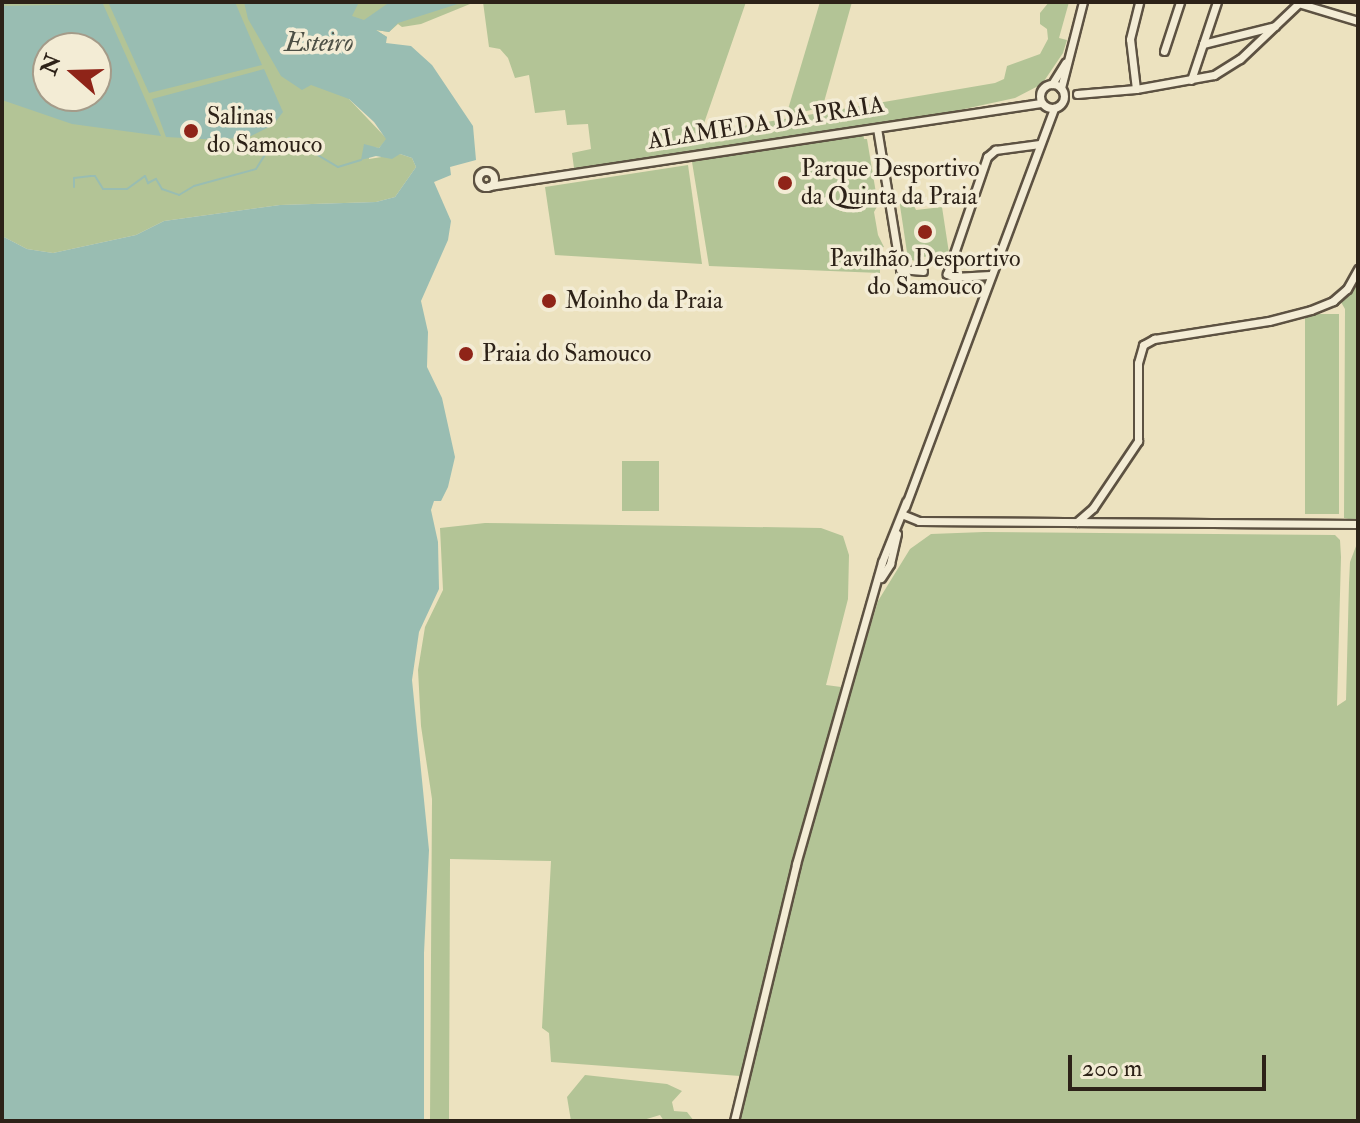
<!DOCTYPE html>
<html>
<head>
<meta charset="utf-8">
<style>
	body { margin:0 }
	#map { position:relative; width:1360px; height:1123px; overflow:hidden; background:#ece2bf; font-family:"IM FELL Double Pica",serif }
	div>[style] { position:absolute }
	.green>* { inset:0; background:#b3c496; transform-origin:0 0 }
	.water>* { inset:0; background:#99bdb2 }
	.stream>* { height:2px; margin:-1px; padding:0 1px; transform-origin:1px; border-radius:1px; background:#99bdb2 }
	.roads { filter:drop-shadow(2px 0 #5d5242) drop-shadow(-2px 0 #5d5242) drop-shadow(0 2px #5d5242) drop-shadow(0 -2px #5d5242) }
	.street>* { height:7px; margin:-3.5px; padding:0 3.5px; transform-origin:3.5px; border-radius:3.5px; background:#f3ecd5 }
	.street>.ring { margin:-3.5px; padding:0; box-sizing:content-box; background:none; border:7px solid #f3ecd5; border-radius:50% }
	.dots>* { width:22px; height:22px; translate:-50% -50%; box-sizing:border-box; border:4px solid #f3ecd5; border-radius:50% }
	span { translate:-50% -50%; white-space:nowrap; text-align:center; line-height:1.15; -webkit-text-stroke:7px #f3ecd5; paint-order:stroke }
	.poi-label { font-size:24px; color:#2d2218 }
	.left { translate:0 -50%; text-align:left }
	.street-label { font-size:24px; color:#2d2218 }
	.water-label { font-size:26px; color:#4d5046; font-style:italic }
	.frame { position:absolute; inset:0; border:4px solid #2d2218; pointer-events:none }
	.north { position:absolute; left:32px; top:32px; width:80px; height:80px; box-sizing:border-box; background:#f3ecd5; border:2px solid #a49b89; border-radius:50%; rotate:290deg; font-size:22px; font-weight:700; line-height:32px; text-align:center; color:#2d2218 }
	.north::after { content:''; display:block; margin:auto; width:28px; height:36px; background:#8f2418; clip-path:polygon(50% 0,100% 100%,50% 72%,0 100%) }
	.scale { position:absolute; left:1068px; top:1055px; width:198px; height:36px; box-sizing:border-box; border:4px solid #2d2218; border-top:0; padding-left:10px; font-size:24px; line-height:28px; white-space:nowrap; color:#2d2218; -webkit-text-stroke:6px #f3ecd5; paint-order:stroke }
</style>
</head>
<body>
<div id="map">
	<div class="green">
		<i style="clip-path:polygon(evenodd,2px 2px,475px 2px,421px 24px,402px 27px,398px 24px,389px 32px,376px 30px,387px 37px,349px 99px,387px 139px,379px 148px,370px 147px,369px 159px,400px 154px,412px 158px,416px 167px,395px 197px,376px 202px,280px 205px,164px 221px,136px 235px,53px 253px,27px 249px,2px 236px,2px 2px,48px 48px,96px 48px,96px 96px,48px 96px,48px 48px)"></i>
		<i style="clip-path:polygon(483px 2px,746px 2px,701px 132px,691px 135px,995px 83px,1004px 79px,1007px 66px,1040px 54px,1048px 39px,1047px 29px,1040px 24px,1040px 13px,1049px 2px,1069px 2px,1059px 38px,1067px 40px,1063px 53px,1042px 84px,1015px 98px,886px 126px,574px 168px,572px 153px,591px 149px,588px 124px,567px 125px,565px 110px,535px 113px,529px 75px,515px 78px,508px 58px,500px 49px,489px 47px)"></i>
		<i style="clip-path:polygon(820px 2px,852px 2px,824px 102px,811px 110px,786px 116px)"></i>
		<i style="clip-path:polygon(863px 132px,864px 139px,867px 139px,878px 205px,874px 212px,878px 235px,884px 247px,880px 248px,880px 273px,709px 266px,692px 162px)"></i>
		<i style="clip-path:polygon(688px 165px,702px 264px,555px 255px,545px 187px)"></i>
		<i style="clip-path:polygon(910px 197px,916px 210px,942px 207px,949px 253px,923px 257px,919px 262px,908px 259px,899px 199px)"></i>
		<i style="clip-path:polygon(1358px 269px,1358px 521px,1344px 518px,1345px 309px,1338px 297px)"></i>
		<i style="left:1305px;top:314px;width:34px;height:200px"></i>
		<i style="left:622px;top:461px;width:37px;height:50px"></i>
		<i style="clip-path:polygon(485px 523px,821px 528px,843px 536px,849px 555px,848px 599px,826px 685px,841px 687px,740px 1076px,551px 1062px,549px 1033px,542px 1028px,551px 861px,450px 859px,449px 1121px,430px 1121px,432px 799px,421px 726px,418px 670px,425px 627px,443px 590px,440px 528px)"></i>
		<i style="clip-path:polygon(984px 532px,1335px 535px,1340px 540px,1341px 557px,1337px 706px,1346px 700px,1349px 583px,1350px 562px,1358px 541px,1358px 1121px,737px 1121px,806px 839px,878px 601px,910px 549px,931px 534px)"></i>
		<i style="clip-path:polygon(585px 1075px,667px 1084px,682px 1091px,672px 1102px,674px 1111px,687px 1112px,694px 1121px,664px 1121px,660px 1115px,640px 1121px,571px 1121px,567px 1097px)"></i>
	</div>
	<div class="water">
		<i style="clip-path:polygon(235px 2px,262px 65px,149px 93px,109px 4px)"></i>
		<i style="clip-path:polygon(244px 2px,359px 2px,352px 16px,364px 20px,387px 4px,464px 2px,398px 23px,389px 32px,376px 30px,387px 37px,386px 43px,411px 46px,432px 65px,473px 126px,476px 160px,450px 167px,451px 175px,434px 182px,451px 221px,448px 240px,421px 301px,428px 332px,427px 367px,442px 398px,455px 457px,448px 487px,441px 501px,434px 501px,431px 510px,438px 542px,439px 589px,419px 632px,412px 680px,429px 850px,424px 953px,424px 1121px,2px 1121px,2px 236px,27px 249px,53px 253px,136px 235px,164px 221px,280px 205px,376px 202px,395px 197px,416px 167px,412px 158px,400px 154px,392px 159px,376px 156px,361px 160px,364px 144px,379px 148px,386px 139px,374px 122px,349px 99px,311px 85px,302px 90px,281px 76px,248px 19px)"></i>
		<i style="clip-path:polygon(evenodd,103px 4px,136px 78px,161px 136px,72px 124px,2px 100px,2px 6px,103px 4px,96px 48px,96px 96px,48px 96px,48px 48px,96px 48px)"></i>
		<i style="clip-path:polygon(264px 69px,283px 112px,273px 125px,251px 136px,219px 140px,166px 137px,152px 99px)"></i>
	</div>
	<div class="stream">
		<i style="left:74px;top:187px;width:9px;rotate:-90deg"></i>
		<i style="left:74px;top:178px;width:17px;rotate:-7deg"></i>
		<i style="left:91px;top:176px;width:4px"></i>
		<i style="left:95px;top:176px;width:15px;rotate:58deg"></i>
		<i style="left:103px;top:189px;width:24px"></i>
		<i style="left:127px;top:189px;width:22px;rotate:-36deg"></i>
		<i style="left:145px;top:176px;width:8px;rotate:67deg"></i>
		<i style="left:148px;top:183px;width:9px;rotate:-27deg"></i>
		<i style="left:156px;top:179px;width:12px;rotate:59deg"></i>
		<i style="left:162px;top:189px;width:18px;rotate:19deg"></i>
		<i style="left:179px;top:195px;width:17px;rotate:-31deg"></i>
		<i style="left:194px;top:186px;width:64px;rotate:-15.3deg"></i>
		<i style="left:256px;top:169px;width:26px;rotate:-58deg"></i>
		<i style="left:270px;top:147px;width:21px;rotate:-25deg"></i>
		<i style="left:289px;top:138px;width:57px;rotate:30.6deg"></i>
		<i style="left:338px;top:167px;width:24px;rotate:-17deg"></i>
	</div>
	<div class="roads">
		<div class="street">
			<i style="left:1298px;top:3px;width:63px;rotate:16.7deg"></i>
			<i style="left:1203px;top:44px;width:74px;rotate:-14deg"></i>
			<i style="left:1164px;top:51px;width:52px;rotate:-71.9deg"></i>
			<i style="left:1191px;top:80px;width:82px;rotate:-71.6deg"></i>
			<i class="ring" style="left:1040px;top:84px;width:17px;height:17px"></i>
			<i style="left:1052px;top:84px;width:25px;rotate:-58deg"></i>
			<i style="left:1061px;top:88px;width:89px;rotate:-75.7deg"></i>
			<i style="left:1136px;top:89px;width:50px;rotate:-96.8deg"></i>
			<i style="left:1130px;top:39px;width:38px;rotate:-76deg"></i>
			<i style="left:1077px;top:94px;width:59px;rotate:-4.8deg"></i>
			<i style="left:1136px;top:89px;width:79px;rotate:-10.2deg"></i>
			<i style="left:1214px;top:75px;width:31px;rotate:-32deg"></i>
			<i style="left:1240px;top:59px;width:81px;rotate:-43.5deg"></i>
			<i style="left:877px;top:128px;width:143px;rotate:80.7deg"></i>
			<i style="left:900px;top:269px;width:23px;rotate:5deg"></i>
			<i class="ring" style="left:478px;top:171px;width:9px;height:9px"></i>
			<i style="left:489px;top:186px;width:558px;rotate:-8.55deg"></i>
			<i style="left:990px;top:275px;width:36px;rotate:177deg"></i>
			<i style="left:954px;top:277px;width:8px;rotate:-157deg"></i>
			<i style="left:947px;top:274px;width:124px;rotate:-71.1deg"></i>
			<i style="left:987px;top:157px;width:11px;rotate:-41deg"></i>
			<i style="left:995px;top:150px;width:45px;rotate:-7.6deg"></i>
			<i style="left:905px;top:507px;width:426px;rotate:-69.5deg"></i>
			<i style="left:904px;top:515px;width:16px;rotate:22deg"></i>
			<i style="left:919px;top:521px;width:439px;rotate:0.4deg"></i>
			<i style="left:1077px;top:522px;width:21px;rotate:-41deg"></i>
			<i style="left:1093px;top:508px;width:81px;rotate:-56.1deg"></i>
			<i style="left:1138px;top:441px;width:78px;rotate:-90deg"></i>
			<i style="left:1138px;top:363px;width:19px;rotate:-74deg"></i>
			<i style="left:1143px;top:345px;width:13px;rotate:-29deg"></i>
			<i style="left:1154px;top:339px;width:116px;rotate:-8.9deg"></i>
			<i style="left:1269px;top:321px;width:43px;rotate:-14.7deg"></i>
			<i style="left:1311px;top:310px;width:24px;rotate:-22deg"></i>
			<i style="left:1333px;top:301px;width:18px;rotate:-41deg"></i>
			<i style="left:1347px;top:289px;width:23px;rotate:-61deg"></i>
			<i style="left:881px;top:578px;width:17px;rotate:-57deg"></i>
			<i style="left:890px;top:564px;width:31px;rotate:-77deg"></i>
			<i style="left:734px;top:1121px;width:264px;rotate:-76.4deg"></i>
			<i style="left:796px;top:864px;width:314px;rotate:-74.1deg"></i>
			<i style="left:882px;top:562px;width:65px;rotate:-68.2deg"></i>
		</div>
	</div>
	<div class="dots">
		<i style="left:191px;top:131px;background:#8f2418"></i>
		<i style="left:785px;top:183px;background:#8f2418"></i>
		<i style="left:925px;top:232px;background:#8f2418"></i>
		<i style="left:549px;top:301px;background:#8f2418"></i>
		<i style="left:466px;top:354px;background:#8f2418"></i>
	</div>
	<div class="poi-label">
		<span class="left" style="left:207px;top:131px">Salinas<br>do Samouco</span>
		<span class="left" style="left:801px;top:183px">Parque Desportivo<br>da Quinta da Praia</span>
		<span style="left:925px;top:273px">Pavilhão Desportivo<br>do Samouco</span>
		<span class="left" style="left:565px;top:301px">Moinho da Praia</span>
		<span class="left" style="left:482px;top:354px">Praia do Samouco</span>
	</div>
	<div class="street-label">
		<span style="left:766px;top:123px;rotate:-9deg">ALAMEDA DA PRAIA</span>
	</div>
	<div class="water-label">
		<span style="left:319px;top:44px">Esteiro</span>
	</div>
	<div class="frame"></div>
	<div class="north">N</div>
	<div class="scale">200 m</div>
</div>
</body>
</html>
